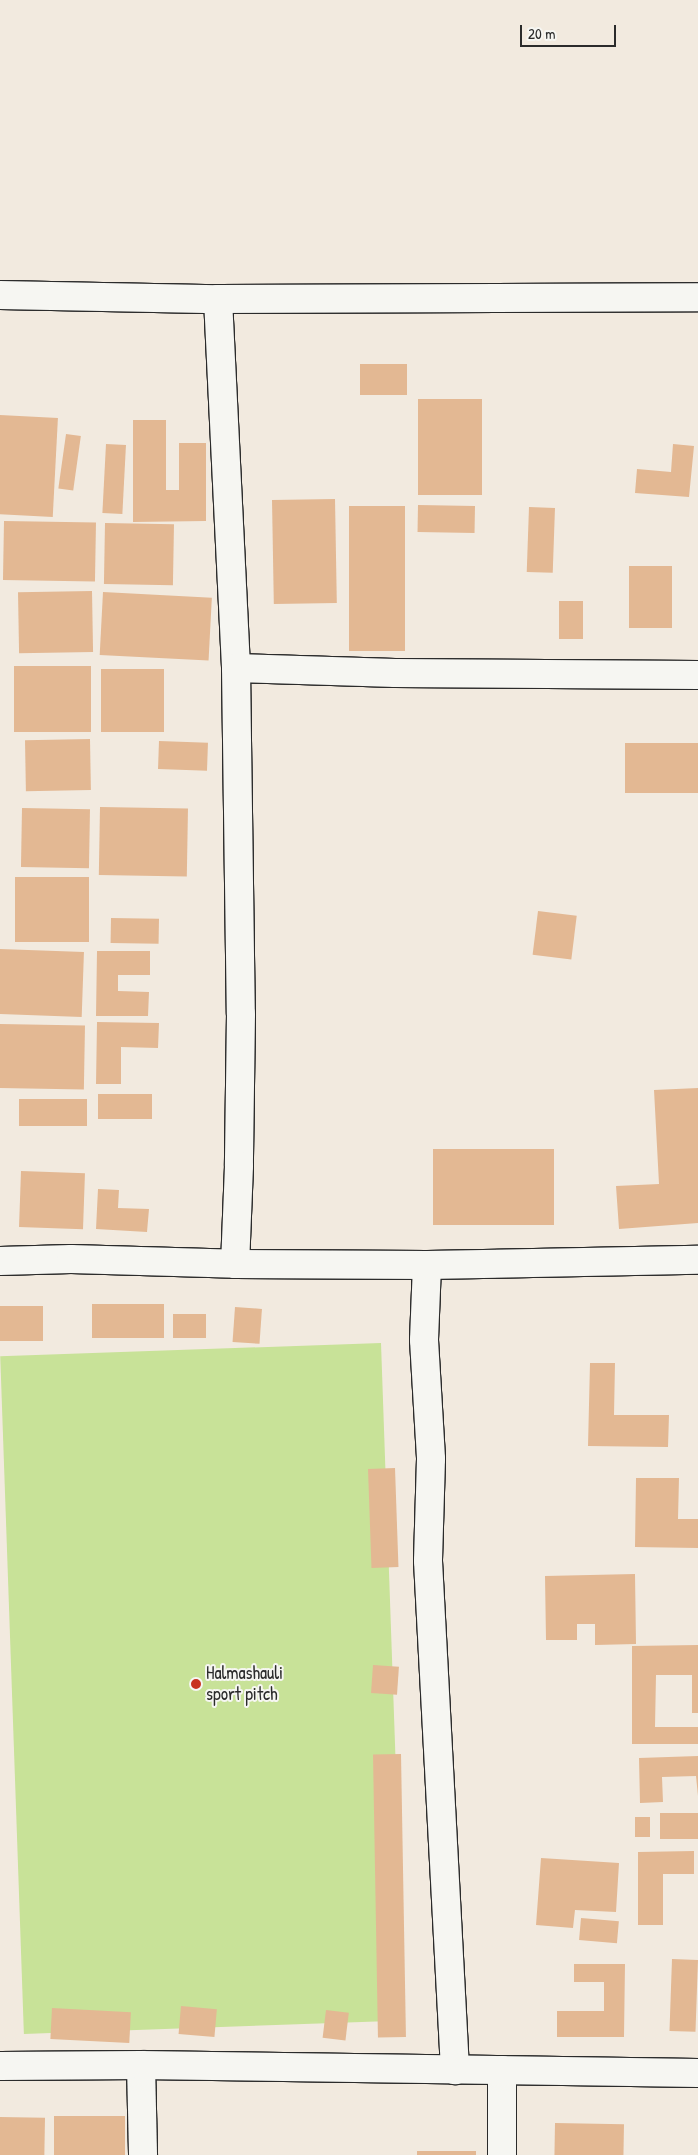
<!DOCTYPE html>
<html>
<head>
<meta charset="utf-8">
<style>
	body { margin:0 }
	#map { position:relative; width:698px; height:2155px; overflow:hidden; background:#f2eadf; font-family:"Patrick Hand",sans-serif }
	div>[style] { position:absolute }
	.green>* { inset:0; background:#c8e298; transform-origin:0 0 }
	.building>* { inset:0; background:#e3b893; transform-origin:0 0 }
	.roads { filter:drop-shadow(1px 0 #2b2b2b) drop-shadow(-1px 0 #2b2b2b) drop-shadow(0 1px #2b2b2b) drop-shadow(0 -1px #2b2b2b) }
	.street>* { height:28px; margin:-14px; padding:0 14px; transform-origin:14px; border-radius:14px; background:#f6f6f2 }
	.dots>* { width:14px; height:14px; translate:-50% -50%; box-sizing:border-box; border:2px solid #f6f6f2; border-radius:50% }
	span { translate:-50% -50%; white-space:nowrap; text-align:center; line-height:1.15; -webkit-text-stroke:4px #f6f6f2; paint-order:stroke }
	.poi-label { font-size:18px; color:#2b2b2b }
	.left { translate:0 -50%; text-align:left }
	.scale { position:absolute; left:520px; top:25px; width:96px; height:22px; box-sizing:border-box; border:2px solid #2b2b2b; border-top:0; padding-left:6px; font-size:15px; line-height:18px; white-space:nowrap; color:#2b2b2b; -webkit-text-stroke:4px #f6f6f2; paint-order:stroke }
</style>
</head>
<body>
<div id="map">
	<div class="green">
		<i style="left:381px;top:1343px;width:678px;height:381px;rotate:88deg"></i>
	</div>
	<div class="building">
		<i style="left:360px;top:364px;width:47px;height:31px"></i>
		<i style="left:418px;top:399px;width:64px;height:96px"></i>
		<i style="left:0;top:415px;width:58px;height:99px;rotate:3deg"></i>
		<i style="clip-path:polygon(133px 420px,166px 420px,166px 490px,179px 490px,179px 443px,206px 443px,206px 521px,133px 522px)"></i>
		<i style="left:66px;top:434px;width:15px;height:55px;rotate:8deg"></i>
		<i style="left:106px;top:444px;width:20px;height:69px;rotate:3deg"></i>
		<i style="clip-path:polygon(673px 444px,694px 446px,689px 497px,635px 493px,637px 469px,671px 472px)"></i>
		<i style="left:335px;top:499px;width:104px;height:63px;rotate:89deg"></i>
		<i style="left:418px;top:505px;width:57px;height:27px;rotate:1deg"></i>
		<i style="left:349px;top:506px;width:56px;height:145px"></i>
		<i style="left:529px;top:507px;width:26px;height:65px;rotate:2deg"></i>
		<i style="left:4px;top:521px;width:92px;height:59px;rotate:1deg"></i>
		<i style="left:105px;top:523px;width:69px;height:61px;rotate:1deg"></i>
		<i style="left:629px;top:566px;width:43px;height:62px"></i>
		<i style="left:92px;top:591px;width:61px;height:74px;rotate:89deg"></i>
		<i style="left:103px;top:592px;width:109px;height:63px;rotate:3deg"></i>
		<i style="left:559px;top:601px;width:24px;height:38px"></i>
		<i style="left:91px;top:666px;width:66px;height:77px;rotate:90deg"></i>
		<i style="left:101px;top:669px;width:63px;height:63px"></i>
		<i style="left:90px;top:739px;width:51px;height:65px;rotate:89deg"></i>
		<i style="left:159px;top:741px;width:49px;height:28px;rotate:2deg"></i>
		<i style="left:698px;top:743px;width:50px;height:73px;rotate:90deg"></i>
		<i style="left:100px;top:807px;width:88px;height:68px;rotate:1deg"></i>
		<i style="left:22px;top:808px;width:68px;height:59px;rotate:1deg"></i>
		<i style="left:15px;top:877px;width:74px;height:65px"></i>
		<i style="left:538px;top:911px;width:39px;height:44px;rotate:7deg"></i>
		<i style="left:111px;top:918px;width:48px;height:25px;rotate:1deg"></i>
		<i style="left:0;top:949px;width:84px;height:65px;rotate:2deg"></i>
		<i style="clip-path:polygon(97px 951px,150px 951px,150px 975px,118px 975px,118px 991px,149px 992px,148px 1016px,96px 1016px)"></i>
		<i style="clip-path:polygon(97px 1022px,159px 1023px,158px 1048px,121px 1047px,121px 1084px,96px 1084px)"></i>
		<i style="left:0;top:1024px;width:85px;height:64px;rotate:1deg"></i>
		<i style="clip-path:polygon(698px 1088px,698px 1223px,619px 1229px,616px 1186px,659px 1184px,654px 1090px)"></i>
		<i style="left:98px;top:1094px;width:54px;height:25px"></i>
		<i style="left:19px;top:1099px;width:68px;height:27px"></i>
		<i style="left:433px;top:1149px;width:121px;height:76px"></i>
		<i style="left:21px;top:1171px;width:64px;height:56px;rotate:2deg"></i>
		<i style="clip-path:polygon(98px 1189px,119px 1190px,118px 1208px,149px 1209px,147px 1232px,96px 1229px)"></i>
		<i style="left:92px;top:1304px;width:72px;height:34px"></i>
		<i style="left:0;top:1306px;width:43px;height:35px"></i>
		<i style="left:235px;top:1307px;width:27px;height:35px;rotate:4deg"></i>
		<i style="left:173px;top:1314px;width:33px;height:24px"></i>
		<i style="clip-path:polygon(590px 1363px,615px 1363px,614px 1415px,669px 1415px,668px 1447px,588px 1446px)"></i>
		<i style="left:395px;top:1468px;width:99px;height:27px;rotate:88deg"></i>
		<i style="clip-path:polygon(636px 1478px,679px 1478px,678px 1519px,698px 1519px,698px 1548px,635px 1547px)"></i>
		<i style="clip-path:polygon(635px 1574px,636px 1644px,595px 1645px,595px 1624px,577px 1624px,577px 1640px,546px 1640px,545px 1576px)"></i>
		<i style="clip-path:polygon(698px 1645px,698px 1713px,692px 1713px,692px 1675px,656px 1675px,655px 1727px,698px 1727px,698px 1744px,632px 1744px,632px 1646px)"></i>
		<i style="left:373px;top:1665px;width:26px;height:28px;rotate:4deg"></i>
		<i style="left:401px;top:1754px;width:283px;height:28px;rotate:89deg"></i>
		<i style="clip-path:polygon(698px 1756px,698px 1796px,696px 1776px,662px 1777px,663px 1802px,640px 1803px,639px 1758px)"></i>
		<i style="left:698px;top:1813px;width:26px;height:38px;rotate:90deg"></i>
		<i style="left:635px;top:1817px;width:15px;height:20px"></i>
		<i style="clip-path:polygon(694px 1851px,694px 1874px,663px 1874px,663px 1925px,638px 1925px,638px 1852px)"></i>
		<i style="clip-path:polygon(541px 1858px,619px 1863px,616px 1912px,575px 1910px,573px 1928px,536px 1925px)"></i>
		<i style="left:581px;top:1918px;width:38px;height:22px;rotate:5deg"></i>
		<i style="left:672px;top:1959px;width:26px;height:72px;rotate:2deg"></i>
		<i style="clip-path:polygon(574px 1964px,625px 1964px,624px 2037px,557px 2037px,557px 2011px,604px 2011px,604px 1982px,574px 1982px)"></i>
		<i style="left:181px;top:2006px;width:36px;height:28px;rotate:5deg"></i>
		<i style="left:52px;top:2008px;width:79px;height:31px;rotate:3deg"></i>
		<i style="left:326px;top:2010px;width:23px;height:28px;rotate:7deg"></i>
		<i style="left:54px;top:2116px;width:71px;height:39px"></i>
		<i style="left:0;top:2117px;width:45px;height:38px;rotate:1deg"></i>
		<i style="left:555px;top:2123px;width:69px;height:32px;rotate:1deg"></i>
		<i style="left:417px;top:2151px;width:59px;height:4px"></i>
	</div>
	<div class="roads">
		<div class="street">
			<i style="left:0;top:295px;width:218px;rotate:1.1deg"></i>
			<i style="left:218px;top:299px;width:480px;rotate:-0.2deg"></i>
			<i style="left:218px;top:299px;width:369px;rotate:87.2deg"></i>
			<i style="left:236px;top:668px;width:346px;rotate:89.2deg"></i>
			<i style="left:241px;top:1014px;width:152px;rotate:90.8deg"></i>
			<i style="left:239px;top:1166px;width:98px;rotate:92.3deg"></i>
			<i style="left:236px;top:668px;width:159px;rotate:1.8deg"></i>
			<i style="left:395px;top:673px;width:303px;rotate:0.4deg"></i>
			<i style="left:0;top:1261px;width:71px;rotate:-1.6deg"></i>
			<i style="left:71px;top:1259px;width:164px;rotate:1.7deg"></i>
			<i style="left:235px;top:1264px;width:192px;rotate:0.3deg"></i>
			<i style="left:427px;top:1265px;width:271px;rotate:-1.1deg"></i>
			<i style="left:427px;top:1265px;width:75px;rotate:92.3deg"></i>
			<i style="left:424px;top:1340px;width:119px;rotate:86.6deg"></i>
			<i style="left:431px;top:1459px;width:102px;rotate:91.7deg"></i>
			<i style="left:428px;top:1561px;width:510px;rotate:86.96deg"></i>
			<i style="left:141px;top:2065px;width:90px;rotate:88.7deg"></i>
			<i style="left:0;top:2066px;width:141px;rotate:-0.4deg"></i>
			<i style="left:141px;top:2065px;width:557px;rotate:0.82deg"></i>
			<i style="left:502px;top:2070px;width:85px;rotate:90deg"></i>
		</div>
	</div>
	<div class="dots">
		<i style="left:196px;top:1684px;background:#c8321e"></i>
	</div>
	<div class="poi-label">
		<span class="left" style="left:206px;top:1684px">Halmashauli<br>sport pitch</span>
	</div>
	<div class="scale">20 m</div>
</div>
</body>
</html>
